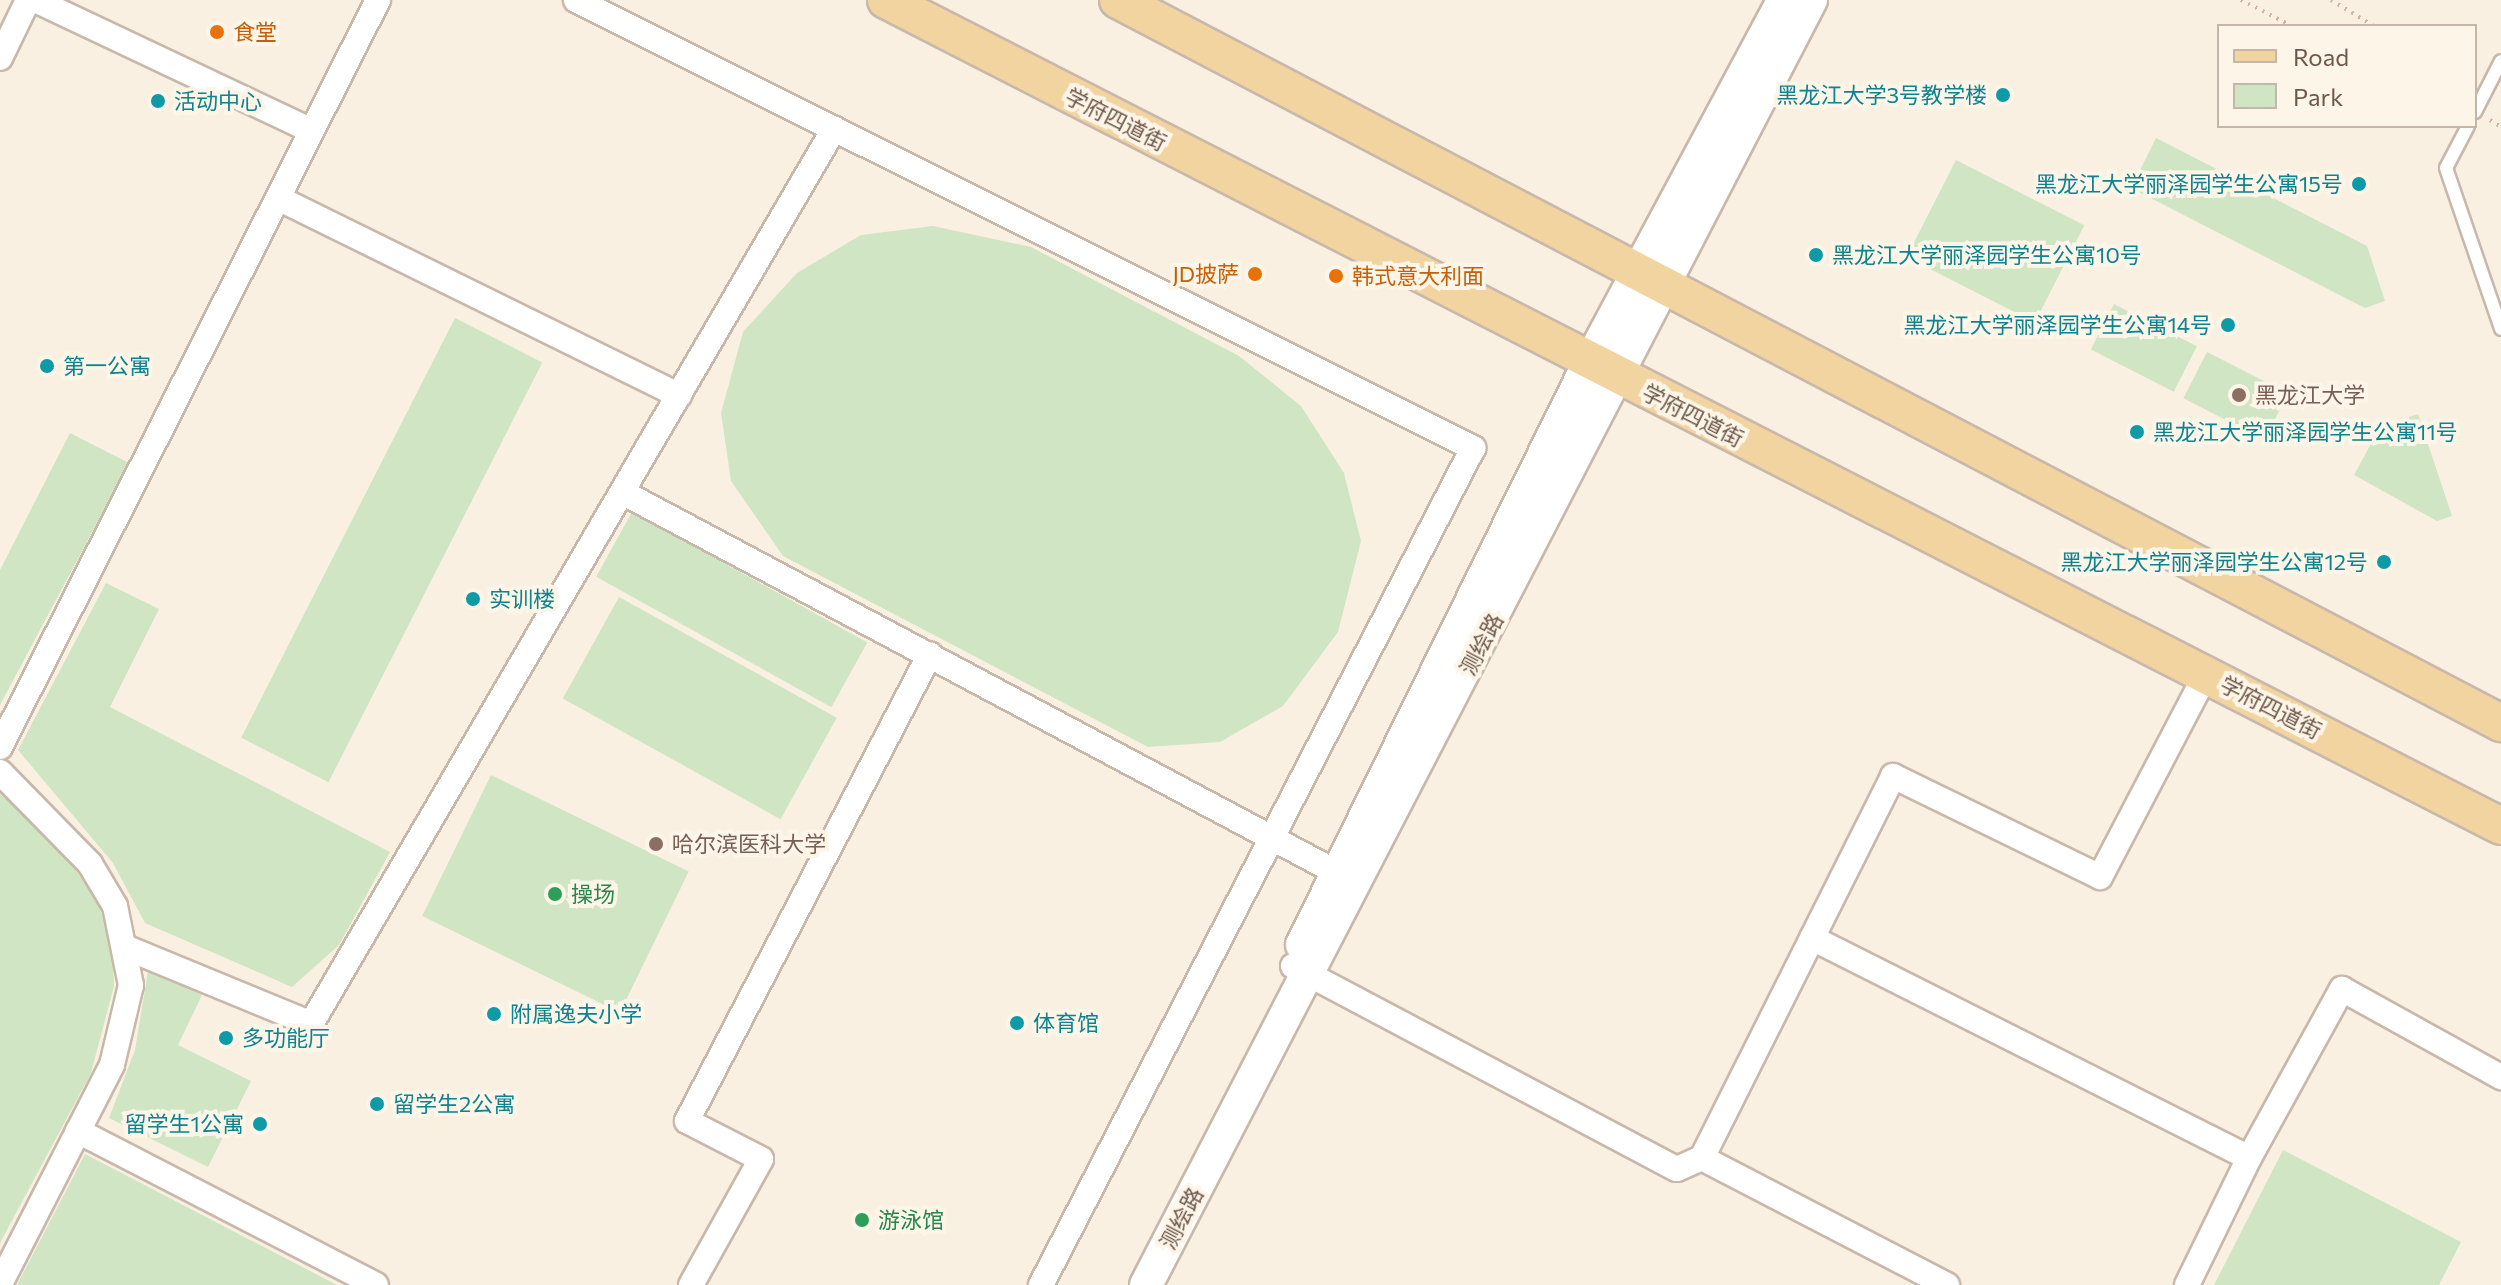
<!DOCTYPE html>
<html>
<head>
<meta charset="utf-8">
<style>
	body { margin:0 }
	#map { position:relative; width:2501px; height:1285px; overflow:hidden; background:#f9f0e2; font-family:Commissioner,"Noto Sans SC",sans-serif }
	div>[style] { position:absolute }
	.green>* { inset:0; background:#d0e5c3; transform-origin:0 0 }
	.path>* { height:4px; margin-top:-2px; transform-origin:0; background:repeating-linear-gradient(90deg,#d0b3a0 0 2px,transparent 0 8px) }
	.roads { filter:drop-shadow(2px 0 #c8b8aa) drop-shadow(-2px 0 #c8b8aa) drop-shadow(0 2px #c8b8aa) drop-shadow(0 -2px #c8b8aa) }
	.lane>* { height:12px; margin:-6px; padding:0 6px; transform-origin:6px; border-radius:6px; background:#fff }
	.street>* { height:24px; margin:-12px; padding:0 12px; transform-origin:12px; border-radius:12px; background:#fff }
	.secondary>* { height:32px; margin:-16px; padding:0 16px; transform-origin:16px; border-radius:16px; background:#fff }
	.primary>* { height:36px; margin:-18px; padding:0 18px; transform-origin:18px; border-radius:18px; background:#f2d4a1 }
	.dots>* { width:22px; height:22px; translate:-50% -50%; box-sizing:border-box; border:4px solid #fdf5e8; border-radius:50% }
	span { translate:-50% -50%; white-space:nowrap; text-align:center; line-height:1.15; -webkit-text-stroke:8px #fdf5e8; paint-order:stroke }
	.food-label { font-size:22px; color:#c56008 }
	.left { translate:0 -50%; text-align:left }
	.right { translate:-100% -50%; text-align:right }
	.culture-label { font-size:22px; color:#0d838f }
	.street-label { font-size:22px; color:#6e584b }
	.education-label { font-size:22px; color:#785e54 }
	.leisure-label { font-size:22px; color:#27864d }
	.legend { position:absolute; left:2217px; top:24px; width:260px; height:104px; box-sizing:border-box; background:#fdf5e8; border:2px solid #c4b6a9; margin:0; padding:10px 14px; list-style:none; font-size:24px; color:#6e584b }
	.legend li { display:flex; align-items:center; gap:16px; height:40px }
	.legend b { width:40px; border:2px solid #c4b6a9 }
</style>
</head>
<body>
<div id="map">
	<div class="green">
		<i style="clip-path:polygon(2156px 138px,2367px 246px,2385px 301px,2365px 308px,2131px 188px)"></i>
		<i style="left:1956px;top:160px;width:144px;height:109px;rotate:27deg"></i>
		<i style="clip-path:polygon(933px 226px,1031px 247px,1239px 356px,1301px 406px,1344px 473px,1361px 541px,1338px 632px,1283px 706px,1220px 742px,1148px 747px,783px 556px,731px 481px,721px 413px,743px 332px,797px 273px,861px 235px)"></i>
		<i style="left:2114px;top:304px;width:93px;height:51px;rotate:27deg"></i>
		<i style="left:455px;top:318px;width:98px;height:471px;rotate:27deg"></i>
		<i style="left:2207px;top:352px;width:91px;height:52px;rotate:27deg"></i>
		<i style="clip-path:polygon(2418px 414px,2452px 516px,2437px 521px,2354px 475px,2380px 427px)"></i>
		<i style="clip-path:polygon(70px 433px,129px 463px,0 705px,0 570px)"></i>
		<i style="left:632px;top:512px;width:269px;height:74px;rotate:29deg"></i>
		<i style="clip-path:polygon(106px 583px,159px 609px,110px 707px,390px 852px,339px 945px,292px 987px,145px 923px,113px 863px,18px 750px)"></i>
		<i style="left:619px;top:597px;width:249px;height:116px;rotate:29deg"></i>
		<i style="left:491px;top:775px;width:220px;height:157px;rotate:26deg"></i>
		<i style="clip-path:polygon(0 794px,56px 841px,97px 902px,112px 940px,114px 986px,91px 1073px,0 1243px)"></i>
		<i style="clip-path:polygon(148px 971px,202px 995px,178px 1045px,251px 1081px,208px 1167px,109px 1118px,135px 1050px)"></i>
		<i style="clip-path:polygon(2283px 1150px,2461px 1242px,2439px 1285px,2214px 1285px)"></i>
		<i style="clip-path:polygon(85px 1154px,337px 1285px,17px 1285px)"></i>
	</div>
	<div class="path">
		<i style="left:2241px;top:0;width:57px;rotate:27deg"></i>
		<i style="left:2331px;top:0;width:50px;rotate:31.2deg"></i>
		<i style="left:2490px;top:120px;width:13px;rotate:32deg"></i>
	</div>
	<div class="roads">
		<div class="lane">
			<i style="left:2475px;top:112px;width:57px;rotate:-63deg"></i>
			<i style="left:2468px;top:126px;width:47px;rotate:117.6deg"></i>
			<i style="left:2446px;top:168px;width:170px;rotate:71.1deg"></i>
		</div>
		<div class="street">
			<i style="left:35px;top:0;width:306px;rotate:25.3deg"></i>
			<i style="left:576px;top:0;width:1003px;rotate:26.54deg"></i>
			<i style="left:1473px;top:448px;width:942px;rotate:117.3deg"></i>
			<i style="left:0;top:58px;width:64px;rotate:-64.2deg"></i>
			<i style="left:278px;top:198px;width:447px;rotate:26.2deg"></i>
			<i style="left:622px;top:492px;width:807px;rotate:28.03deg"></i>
			<i style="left:0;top:747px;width:837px;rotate:-63.16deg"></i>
			<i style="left:0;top:772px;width:129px;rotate:45.6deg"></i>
			<i style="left:90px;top:864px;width:49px;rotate:59.2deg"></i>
			<i style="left:115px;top:906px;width:81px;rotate:78.6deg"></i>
			<i style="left:131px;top:985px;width:82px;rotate:103.4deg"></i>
			<i style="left:112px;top:1065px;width:246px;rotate:117.1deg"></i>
			<i style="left:1812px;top:938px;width:489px;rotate:26.7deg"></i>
			<i style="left:2249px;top:1158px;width:193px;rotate:-61.2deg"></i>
			<i style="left:2342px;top:989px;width:182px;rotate:29deg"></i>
			<i style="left:127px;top:948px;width:199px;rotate:22.4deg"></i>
			<i style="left:311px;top:1024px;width:1037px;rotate:-59.7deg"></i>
			<i style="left:1293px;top:966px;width:434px;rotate:27.9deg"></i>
			<i style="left:1677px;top:1169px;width:27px;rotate:-24deg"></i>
			<i style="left:1702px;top:1158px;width:276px;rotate:27.4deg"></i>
			<i style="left:78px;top:1131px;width:335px;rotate:27.3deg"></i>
			<i style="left:1702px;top:1158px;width:427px;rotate:-63.4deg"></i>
			<i style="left:1893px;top:776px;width:230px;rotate:26deg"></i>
			<i style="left:2100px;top:877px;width:229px;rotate:-62.4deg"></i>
			<i style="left:691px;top:1285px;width:144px;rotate:-60.9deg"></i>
			<i style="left:761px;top:1159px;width:83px;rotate:-152.8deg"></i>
			<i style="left:687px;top:1121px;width:526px;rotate:-62.51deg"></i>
			<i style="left:2187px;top:1285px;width:141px;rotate:-64deg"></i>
		</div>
		<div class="secondary">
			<i style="left:1302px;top:945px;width:649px;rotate:-63.75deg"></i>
			<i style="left:1589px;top:363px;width:412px;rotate:-61.8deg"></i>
			<i style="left:1146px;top:1285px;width:1447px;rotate:-62.64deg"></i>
		</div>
		<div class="primary">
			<i style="left:886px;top:0;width:1814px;rotate:27.09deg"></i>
			<i style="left:1118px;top:0;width:1561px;rotate:27.6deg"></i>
		</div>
	</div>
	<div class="dots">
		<i style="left:217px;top:32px;background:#e8710a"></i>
		<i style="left:2003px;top:95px;background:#0f9aa8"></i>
		<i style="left:158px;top:101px;background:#0f9aa8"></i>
		<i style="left:2359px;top:184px;background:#0f9aa8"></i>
		<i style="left:1816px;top:255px;background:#0f9aa8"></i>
		<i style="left:1255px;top:274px;background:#e8710a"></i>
		<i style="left:1336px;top:276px;background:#e8710a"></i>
		<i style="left:2228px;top:325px;background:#0f9aa8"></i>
		<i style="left:47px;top:366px;background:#0f9aa8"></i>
		<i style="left:2239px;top:395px;background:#8d6e63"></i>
		<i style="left:2137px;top:432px;background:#0f9aa8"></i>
		<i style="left:2384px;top:562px;background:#0f9aa8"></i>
		<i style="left:473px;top:599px;background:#0f9aa8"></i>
		<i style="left:656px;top:844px;background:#8d6e63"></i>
		<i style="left:555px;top:894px;background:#2e9e5b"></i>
		<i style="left:494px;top:1014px;background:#0f9aa8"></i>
		<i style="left:1017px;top:1023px;background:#0f9aa8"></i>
		<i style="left:226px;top:1038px;background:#0f9aa8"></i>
		<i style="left:377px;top:1104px;background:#0f9aa8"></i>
		<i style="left:260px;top:1124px;background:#0f9aa8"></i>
		<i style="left:862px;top:1220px;background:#2e9e5b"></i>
	</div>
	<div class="food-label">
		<span class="left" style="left:233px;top:32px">食堂</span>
		<span class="right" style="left:1239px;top:274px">JD披萨</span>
		<span class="left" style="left:1352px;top:276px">韩式意大利面</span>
	</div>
	<div class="culture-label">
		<span class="right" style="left:1987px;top:95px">黑龙江大学3号教学楼</span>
		<span class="left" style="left:174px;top:101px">活动中心</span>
		<span class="right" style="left:2343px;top:184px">黑龙江大学丽泽园学生公寓15号</span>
		<span class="left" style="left:1832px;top:255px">黑龙江大学丽泽园学生公寓10号</span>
		<span class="right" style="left:2212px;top:325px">黑龙江大学丽泽园学生公寓14号</span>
		<span class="left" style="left:63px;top:366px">第一公寓</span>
		<span class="left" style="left:2153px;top:432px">黑龙江大学丽泽园学生公寓11号</span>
		<span class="right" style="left:2368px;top:562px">黑龙江大学丽泽园学生公寓12号</span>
		<span class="left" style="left:489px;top:599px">实训楼</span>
		<span class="left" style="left:510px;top:1014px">附属逸夫小学</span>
		<span class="left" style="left:1033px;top:1023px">体育馆</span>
		<span class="left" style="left:242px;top:1038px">多功能厅</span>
		<span class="left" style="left:393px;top:1104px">留学生2公寓</span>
		<span class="right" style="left:244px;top:1124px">留学生1公寓</span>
	</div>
	<div class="street-label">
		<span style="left:1116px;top:119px;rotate:27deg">学府四道街</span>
		<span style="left:1693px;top:415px;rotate:27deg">学府四道街</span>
		<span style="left:1481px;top:644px;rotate:-62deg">测绘路</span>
		<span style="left:2271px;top:707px;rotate:27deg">学府四道街</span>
		<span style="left:1181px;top:1218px;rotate:-62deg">测绘路</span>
	</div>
	<div class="education-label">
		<span class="left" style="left:2255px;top:395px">黑龙江大学</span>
		<span class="left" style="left:672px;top:844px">哈尔滨医科大学</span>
	</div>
	<div class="leisure-label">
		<span class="left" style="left:571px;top:894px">操场</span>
		<span class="left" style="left:878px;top:1220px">游泳馆</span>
	</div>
	<ul class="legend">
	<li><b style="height:10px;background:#f2d4a1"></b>Road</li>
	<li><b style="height:22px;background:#d0e5c3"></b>Park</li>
	</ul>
</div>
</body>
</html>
